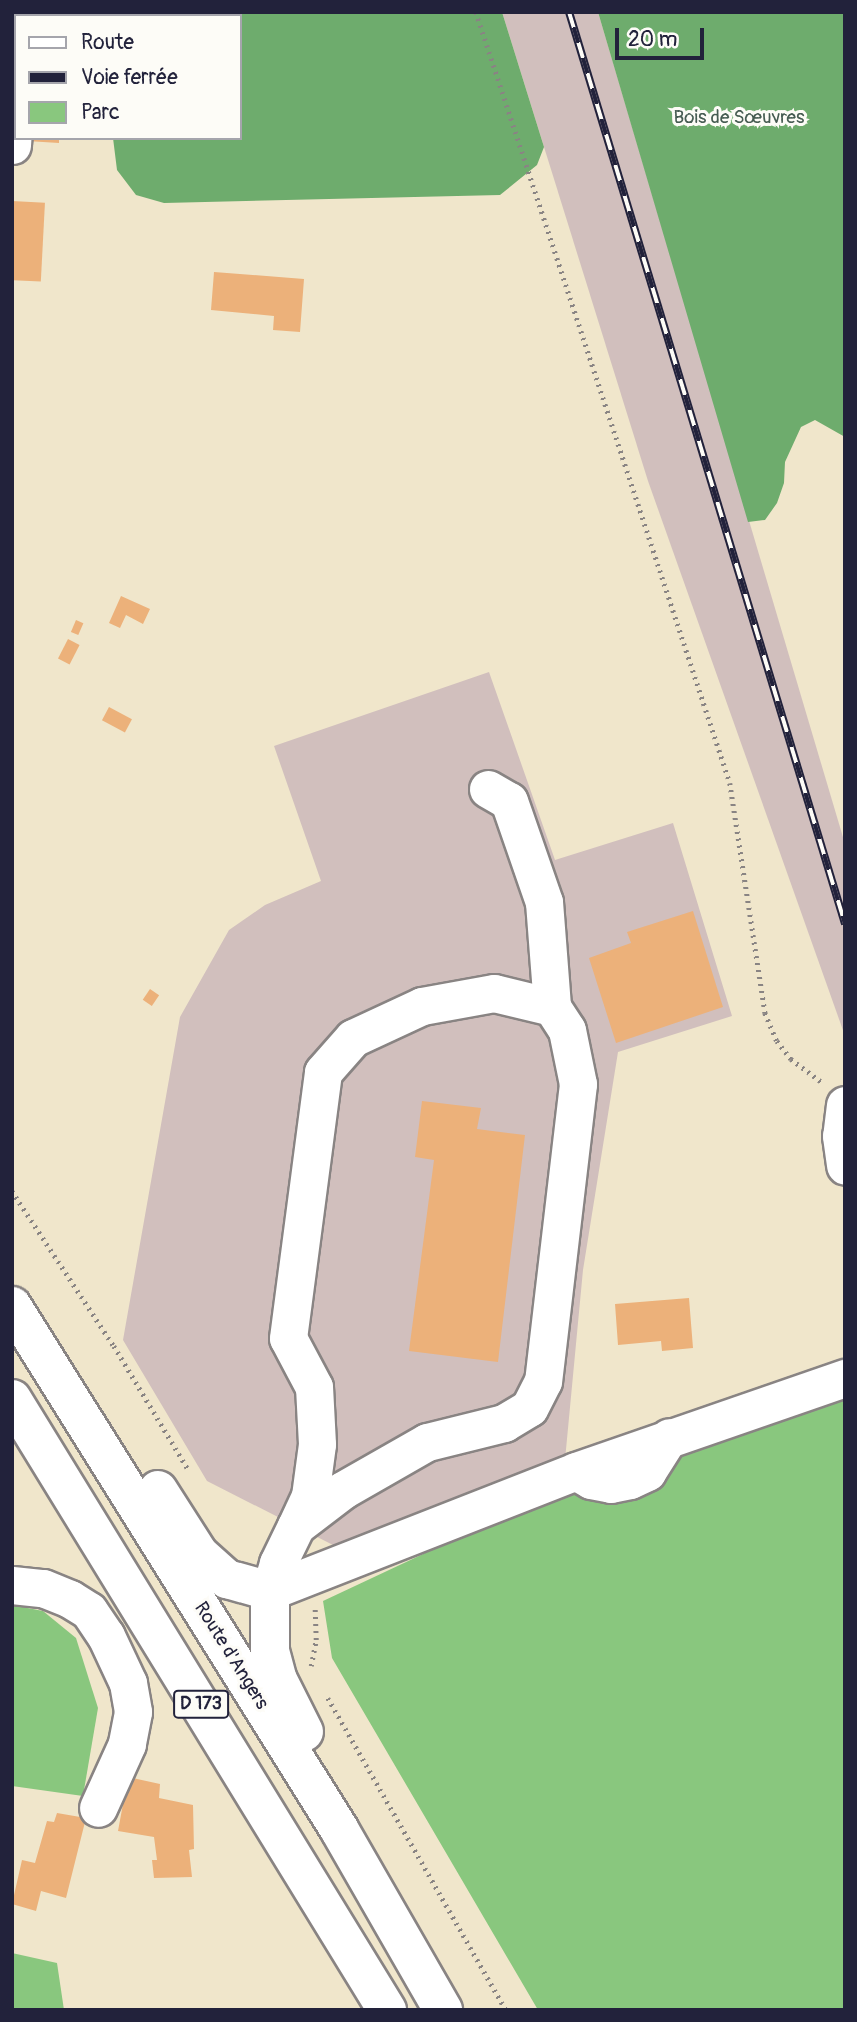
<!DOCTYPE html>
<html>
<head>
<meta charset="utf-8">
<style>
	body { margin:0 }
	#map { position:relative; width:857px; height:2022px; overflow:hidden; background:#f0e6cb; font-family:Pangolin,sans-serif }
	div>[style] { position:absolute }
	.industrial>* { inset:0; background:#d1bfbd }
	.green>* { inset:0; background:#89c77e }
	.forest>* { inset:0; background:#6eac6d }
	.building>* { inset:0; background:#ecb17a; transform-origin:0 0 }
	.path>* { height:4.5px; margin-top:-2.25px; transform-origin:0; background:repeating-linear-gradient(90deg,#898483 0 2px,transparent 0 7px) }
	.roads { filter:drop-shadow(2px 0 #898483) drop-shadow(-2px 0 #898483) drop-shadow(0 2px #898483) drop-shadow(0 -2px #898483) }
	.minor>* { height:37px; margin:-18.5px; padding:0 18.5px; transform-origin:18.5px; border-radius:18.5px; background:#fff }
	.highway>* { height:38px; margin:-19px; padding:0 19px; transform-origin:19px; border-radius:19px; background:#fff }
	.rail>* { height:8px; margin-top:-4px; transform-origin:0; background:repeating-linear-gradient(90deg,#fdfcf7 0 16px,#22223b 0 32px); box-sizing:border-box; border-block:2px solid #22223b }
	span { translate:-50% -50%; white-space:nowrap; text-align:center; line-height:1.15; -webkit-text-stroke:6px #fdfcf7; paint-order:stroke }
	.shield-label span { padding:2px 5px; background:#fdfcf7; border:2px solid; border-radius:5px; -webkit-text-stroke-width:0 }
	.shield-label { font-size:18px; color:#22223b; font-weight:700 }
	.park-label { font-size:19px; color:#465c52 }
	.street-label { font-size:19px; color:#22223b }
	.frame { position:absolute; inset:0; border:14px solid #22223b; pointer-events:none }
	.legend { position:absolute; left:14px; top:14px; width:228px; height:126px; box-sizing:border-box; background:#fdfcf7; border:2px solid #a5a5ac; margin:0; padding:9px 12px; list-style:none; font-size:21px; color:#22223b }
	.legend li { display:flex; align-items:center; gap:14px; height:35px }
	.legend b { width:35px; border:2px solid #a5a5ac }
	.scale { position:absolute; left:615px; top:28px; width:89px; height:32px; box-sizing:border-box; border:4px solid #22223b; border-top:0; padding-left:9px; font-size:21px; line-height:24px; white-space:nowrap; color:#22223b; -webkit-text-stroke:5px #fdfcf7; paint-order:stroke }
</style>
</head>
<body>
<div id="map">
	<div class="industrial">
		<i style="clip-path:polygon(502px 12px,598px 12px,845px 844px,845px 1036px,648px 481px)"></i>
		<i style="clip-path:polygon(489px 672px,555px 860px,673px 823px,732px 1016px,618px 1052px,583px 1270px,565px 1460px,333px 1545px,207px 1481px,123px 1340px,180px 1017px,229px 930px,265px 905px,321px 881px,274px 746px)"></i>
	</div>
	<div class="green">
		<i style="clip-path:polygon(845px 1384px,845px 2010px,538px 2010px,332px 1658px,323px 1601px,566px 1487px,609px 1504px,664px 1480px,688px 1444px)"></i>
		<i style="clip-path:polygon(12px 1605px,43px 1611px,76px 1638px,98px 1708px,83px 1796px,12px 1786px)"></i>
		<i style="clip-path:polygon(12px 1953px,57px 1963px,64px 2010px,12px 2010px)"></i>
	</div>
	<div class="forest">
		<i style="clip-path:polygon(115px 12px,502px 12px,544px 147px,537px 165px,500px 195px,164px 203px,136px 195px,117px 170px,113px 138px,240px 138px,240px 16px,115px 16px)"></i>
		<i style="clip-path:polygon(598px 12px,845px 12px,845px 437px,815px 420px,801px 427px,785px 462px,784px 483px,777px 503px,765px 520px,748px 522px)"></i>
	</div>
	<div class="building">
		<i style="left:32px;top:12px;width:44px;height:4px"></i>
		<i style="clip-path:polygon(27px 138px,59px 138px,59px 143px,27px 141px)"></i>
		<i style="left:12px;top:201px;width:33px;height:79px;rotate:3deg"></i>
		<i style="clip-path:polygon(214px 272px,304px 279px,300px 332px,273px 330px,274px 316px,211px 310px)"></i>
		<i style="clip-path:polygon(121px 596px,150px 609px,143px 624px,126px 615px,120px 628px,109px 623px)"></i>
		<i style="left:76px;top:620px;width:8px;height:13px;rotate:23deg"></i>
		<i style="left:68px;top:639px;width:13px;height:22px;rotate:27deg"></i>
		<i style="left:109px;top:707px;width:26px;height:15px;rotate:28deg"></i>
		<i style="clip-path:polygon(693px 911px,723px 1007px,616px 1043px,589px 958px,631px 943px,627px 932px)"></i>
		<i style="left:150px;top:989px;width:11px;height:13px;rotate:34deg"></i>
		<i style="clip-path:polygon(422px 1101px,481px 1108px,477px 1129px,525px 1135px,498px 1362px,409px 1351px,434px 1160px,415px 1157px)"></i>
		<i style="clip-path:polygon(689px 1298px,693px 1348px,662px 1351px,661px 1341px,618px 1345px,615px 1304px)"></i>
		<i style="clip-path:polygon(128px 1777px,160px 1784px,159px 1798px,193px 1805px,194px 1849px,189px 1850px,192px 1877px,154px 1878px,152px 1860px,157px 1860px,154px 1837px,118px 1831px)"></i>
		<i style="clip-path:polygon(57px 1813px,86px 1818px,66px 1898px,41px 1891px,36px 1911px,12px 1904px,22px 1860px,35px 1863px,47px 1821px,54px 1822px)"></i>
	</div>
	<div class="path">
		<i style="left:476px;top:12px;width:812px;rotate:71.77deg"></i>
		<i style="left:730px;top:783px;width:233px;rotate:81.3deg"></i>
		<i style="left:765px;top:1013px;width:30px;rotate:67deg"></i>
		<i style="left:777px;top:1041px;width:23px;rotate:52deg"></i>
		<i style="left:791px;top:1059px;width:38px;rotate:37deg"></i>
		<i style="left:12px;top:1191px;width:186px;rotate:56.7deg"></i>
		<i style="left:114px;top:1346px;width:146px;rotate:59deg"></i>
		<i style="left:311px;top:1666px;width:26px;rotate:-79deg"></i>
		<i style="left:316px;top:1640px;width:34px;rotate:-92deg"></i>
		<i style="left:328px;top:1698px;width:359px;rotate:60.3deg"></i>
	</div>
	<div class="roads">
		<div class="minor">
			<i style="left:18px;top:16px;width:4px;rotate:-76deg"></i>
			<i style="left:12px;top:145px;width:63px;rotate:-86.4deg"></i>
			<i style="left:488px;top:789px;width:24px;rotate:30deg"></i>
			<i style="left:509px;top:801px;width:107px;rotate:70.9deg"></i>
			<i style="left:544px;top:902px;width:105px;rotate:85.6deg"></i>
			<i style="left:494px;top:993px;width:60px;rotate:13.6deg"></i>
			<i style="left:552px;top:1007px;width:27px;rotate:57deg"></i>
			<i style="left:567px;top:1030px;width:55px;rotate:78.5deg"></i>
			<i style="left:578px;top:1084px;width:299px;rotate:96.7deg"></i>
			<i style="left:543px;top:1381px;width:30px;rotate:117deg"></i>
			<i style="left:529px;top:1408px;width:29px;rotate:149deg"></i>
			<i style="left:504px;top:1423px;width:79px;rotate:166.1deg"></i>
			<i style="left:427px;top:1442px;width:97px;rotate:150.3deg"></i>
			<i style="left:343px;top:1490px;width:59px;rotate:142.5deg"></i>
			<i style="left:296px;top:1526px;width:33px;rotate:-65deg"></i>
			<i style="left:310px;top:1496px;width:52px;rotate:-82.3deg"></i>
			<i style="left:317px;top:1444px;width:57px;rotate:-93deg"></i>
			<i style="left:314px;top:1387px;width:55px;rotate:-118deg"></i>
			<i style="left:288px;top:1338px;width:268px;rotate:-82.5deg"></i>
			<i style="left:323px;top:1072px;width:45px;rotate:-48.6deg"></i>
			<i style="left:353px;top:1038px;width:76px;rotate:-24.9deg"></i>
			<i style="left:422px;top:1006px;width:73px;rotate:-10.2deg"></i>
			<i style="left:845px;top:1105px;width:31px;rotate:97deg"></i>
			<i style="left:841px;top:1136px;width:30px;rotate:82deg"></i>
			<i style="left:577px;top:1472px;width:16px;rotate:30deg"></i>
			<i style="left:591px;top:1480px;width:20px;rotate:11deg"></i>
			<i style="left:611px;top:1484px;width:19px;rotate:-12deg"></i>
			<i style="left:630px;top:1480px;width:19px;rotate:-25deg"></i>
			<i style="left:647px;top:1472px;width:41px;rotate:-57.8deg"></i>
			<i style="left:12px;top:1585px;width:31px;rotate:6deg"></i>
			<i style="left:43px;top:1588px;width:29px;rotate:22deg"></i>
			<i style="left:70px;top:1599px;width:22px;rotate:32deg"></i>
			<i style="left:89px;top:1611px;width:30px;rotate:56deg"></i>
			<i style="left:106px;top:1636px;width:52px;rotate:64.9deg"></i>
			<i style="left:128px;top:1683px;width:29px;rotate:80deg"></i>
			<i style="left:133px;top:1712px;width:33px;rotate:101deg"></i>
			<i style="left:127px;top:1744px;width:70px;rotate:114.4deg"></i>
			<i style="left:270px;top:1591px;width:329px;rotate:-21.4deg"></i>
			<i style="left:576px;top:1471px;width:285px;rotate:-19.1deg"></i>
			<i style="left:270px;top:1591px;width:29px;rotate:-74deg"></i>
			<i style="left:278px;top:1563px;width:41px;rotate:-64.1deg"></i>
		</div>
		<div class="highway">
			<i style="left:12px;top:1306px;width:617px;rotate:57.98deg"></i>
			<i style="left:339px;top:1829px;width:209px;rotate:60.1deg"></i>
			<i style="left:12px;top:1399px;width:717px;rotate:58.46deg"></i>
			<i style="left:158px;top:1490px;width:76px;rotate:57.4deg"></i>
			<i style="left:199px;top:1554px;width:38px;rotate:42deg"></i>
			<i style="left:227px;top:1579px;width:45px;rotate:15.6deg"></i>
			<i style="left:270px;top:1591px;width:60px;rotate:90deg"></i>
			<i style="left:270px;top:1651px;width:30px;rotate:75deg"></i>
			<i style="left:278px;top:1680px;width:58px;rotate:63.4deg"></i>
		</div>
	</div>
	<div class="rail">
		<i style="left:569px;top:12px;width:953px;rotate:73.16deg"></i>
	</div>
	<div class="shield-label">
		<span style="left:201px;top:1704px">D 173</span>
	</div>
	<div class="park-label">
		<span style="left:739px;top:118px">Bois de Sœuvres</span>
	</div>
	<div class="street-label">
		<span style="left:231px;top:1656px;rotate:58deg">Route d'Angers</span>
	</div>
	<div class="frame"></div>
	<ul class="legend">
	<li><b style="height:9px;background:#fff"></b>Route</li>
	<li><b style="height:9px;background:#22223b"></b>Voie ferrée</li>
	<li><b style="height:19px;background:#89c77e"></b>Parc</li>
	</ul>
	<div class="scale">20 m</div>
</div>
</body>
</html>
